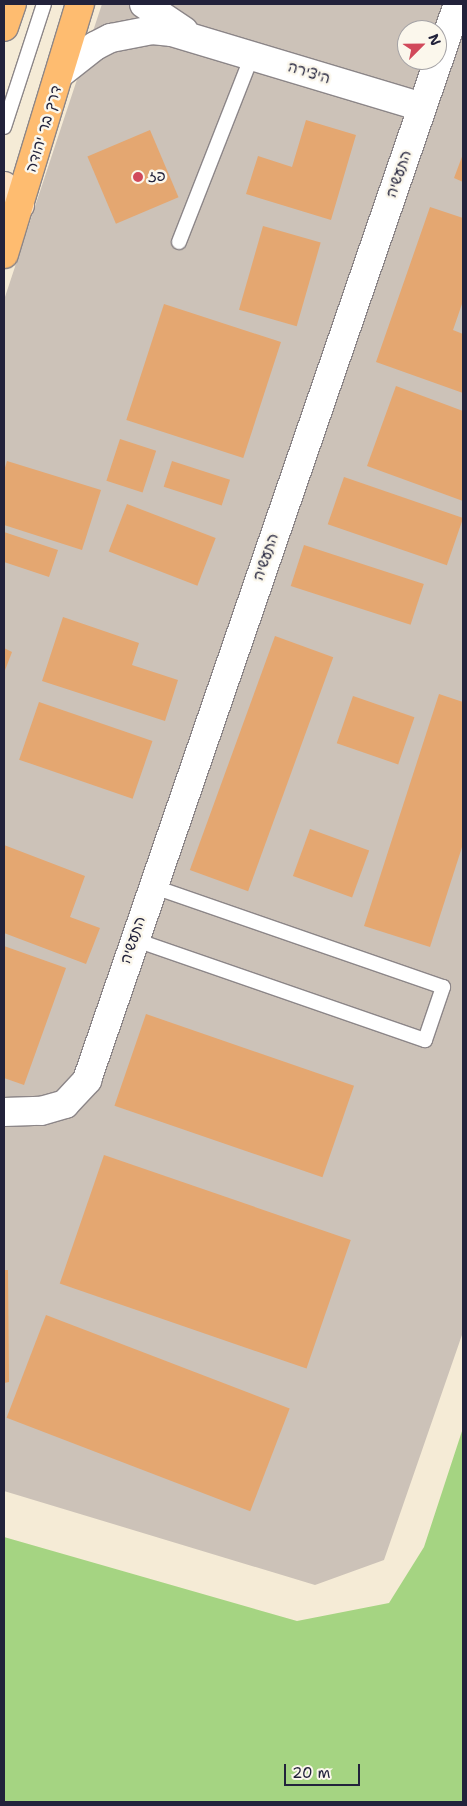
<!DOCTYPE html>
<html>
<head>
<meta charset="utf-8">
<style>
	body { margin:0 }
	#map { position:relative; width:467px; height:1806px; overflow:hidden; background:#f5ebd6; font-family:"Shantell Sans","Playpen Sans Hebrew",sans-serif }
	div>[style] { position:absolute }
	.industrial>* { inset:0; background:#ccc2b8 }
	.green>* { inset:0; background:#a5d482 }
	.building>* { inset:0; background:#e4a771; transform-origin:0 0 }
	.roads { filter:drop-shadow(1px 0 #8c8688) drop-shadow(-1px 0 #8c8688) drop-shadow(0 1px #8c8688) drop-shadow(0 -1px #8c8688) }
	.service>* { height:14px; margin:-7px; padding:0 7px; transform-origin:7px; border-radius:7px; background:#fff }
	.minor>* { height:28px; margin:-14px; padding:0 14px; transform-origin:14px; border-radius:14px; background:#fff }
	.secondary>* { height:28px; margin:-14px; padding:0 14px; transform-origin:14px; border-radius:14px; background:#ffe4c6 }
	.primary>* { height:28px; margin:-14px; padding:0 14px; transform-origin:14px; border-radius:14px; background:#febc70 }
	.dots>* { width:14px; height:14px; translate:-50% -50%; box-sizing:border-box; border:2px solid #fbf7ec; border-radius:50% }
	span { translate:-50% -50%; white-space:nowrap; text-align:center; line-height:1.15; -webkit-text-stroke:5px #fbf7ec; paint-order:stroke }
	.street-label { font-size:15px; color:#22223b }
	.poi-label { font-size:15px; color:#22223b }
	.left { translate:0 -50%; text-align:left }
	.frame { position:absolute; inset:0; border:5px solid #22223b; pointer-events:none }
	.north { position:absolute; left:397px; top:20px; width:50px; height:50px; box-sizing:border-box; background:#fbf7ec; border:1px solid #a4a2a5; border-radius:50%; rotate:67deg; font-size:14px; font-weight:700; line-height:20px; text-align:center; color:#22223b }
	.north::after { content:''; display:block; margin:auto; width:18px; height:22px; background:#d1495b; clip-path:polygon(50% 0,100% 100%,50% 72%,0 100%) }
	.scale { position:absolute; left:284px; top:1764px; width:76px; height:22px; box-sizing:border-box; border:2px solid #22223b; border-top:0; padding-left:6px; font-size:15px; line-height:18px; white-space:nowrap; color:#22223b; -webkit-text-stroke:4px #fbf7ec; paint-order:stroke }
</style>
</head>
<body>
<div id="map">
	<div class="industrial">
		<i style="clip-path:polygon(evenodd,102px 4px,463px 4px,463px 1332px,384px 1560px,315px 1585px,4px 1491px,4px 300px,102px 4px,407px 30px,437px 30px,437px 60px,407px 60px,407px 30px)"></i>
	</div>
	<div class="green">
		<i style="clip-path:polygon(463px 1428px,463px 1802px,4px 1802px,4px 1537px,297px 1621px,389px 1603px,424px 1547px)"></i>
	</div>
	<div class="building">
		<i style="clip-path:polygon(306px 120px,356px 135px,331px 220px,246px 194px,258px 156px,292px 167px)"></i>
		<i style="left:150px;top:130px;width:73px;height:68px;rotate:67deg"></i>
		<i style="clip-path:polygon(463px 154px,463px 182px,454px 178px)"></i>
		<i style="clip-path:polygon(430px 207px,463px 218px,463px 301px,453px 330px,463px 334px,463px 393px,376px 362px)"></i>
		<i style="left:263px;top:226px;width:60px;height:87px;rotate:16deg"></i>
		<i style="left:164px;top:304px;width:123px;height:122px;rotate:18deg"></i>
		<i style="clip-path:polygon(396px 386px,463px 411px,463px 501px,367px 466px)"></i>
		<i style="left:120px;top:439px;width:38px;height:44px;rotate:18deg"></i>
		<i style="clip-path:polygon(7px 461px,101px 490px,82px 550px,4px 525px,4px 471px)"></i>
		<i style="left:172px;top:461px;width:61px;height:27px;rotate:18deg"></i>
		<i style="left:344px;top:477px;width:126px;height:50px;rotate:19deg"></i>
		<i style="left:127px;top:504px;width:95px;height:51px;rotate:21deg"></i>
		<i style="clip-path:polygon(4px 532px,58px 550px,49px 577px,4px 562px)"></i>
		<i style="left:304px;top:545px;width:126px;height:43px;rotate:18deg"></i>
		<i style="clip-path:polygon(63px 617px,139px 643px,132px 665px,178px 680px,165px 721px,42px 681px)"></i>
		<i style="left:275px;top:636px;width:62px;height:249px;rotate:20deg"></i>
		<i style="clip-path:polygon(4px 648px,12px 652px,4px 673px)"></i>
		<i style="clip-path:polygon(439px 694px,463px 702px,463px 844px,430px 947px,364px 926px)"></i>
		<i style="left:353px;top:696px;width:65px;height:50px;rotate:19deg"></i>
		<i style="left:39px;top:702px;width:120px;height:61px;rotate:19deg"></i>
		<i style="left:310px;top:829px;width:63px;height:50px;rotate:20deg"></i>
		<i style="clip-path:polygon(4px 845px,85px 876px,70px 917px,100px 928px,86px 964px,4px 933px)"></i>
		<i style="clip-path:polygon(4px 946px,66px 968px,24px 1085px,4px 1078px)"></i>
		<i style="left:146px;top:1014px;width:220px;height:97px;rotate:19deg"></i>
		<i style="left:104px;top:1155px;width:261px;height:136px;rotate:19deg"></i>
		<i style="clip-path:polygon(4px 1270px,8px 1270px,9px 1382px,4px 1383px)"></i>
		<i style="left:46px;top:1315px;width:261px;height:110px;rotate:21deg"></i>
	</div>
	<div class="roads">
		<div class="service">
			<i style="left:4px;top:127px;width:129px;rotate:-72deg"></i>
			<i style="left:179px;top:242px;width:200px;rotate:-68.6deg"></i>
			<i style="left:133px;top:939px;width:309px;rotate:19.1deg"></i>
			<i style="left:425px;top:1040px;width:56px;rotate:-71.2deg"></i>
			<i style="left:443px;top:987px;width:308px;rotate:-160.9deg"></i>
		</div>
		<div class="minor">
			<i style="left:144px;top:4px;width:48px;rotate:34deg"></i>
			<i style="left:62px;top:72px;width:42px;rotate:-38.2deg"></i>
			<i style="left:95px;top:46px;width:18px;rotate:-27deg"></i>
			<i style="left:111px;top:38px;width:42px;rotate:-11deg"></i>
			<i style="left:152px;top:30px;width:20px;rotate:6deg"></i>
			<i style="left:172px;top:32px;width:261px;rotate:16.7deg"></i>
			<i style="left:4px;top:1112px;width:37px;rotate:-2deg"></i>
			<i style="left:41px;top:1111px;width:25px;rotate:-16deg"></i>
			<i style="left:65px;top:1104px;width:33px;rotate:-47deg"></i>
			<i style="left:87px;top:1080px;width:1138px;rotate:-70.98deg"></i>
		</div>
		<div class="secondary">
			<i style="left:4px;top:186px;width:25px;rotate:50deg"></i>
		</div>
		<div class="primary">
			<i style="left:4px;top:27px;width:24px;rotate:-71deg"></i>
			<i style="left:4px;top:254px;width:261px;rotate:-73.1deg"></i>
		</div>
	</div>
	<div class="dots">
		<i style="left:138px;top:177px;background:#d1495b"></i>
	</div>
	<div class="street-label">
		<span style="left:309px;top:73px;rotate:17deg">היצירה</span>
		<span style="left:44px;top:129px;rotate:-73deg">דרך בר יהודה</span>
		<span style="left:399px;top:174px;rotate:-71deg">התעשיה</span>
		<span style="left:266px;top:557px;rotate:-71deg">התעשיה</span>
		<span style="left:133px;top:940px;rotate:-71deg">התעשיה</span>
	</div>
	<div class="poi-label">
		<span class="left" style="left:148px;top:177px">פז</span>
	</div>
	<div class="frame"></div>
	<div class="north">N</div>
	<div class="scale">20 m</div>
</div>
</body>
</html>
